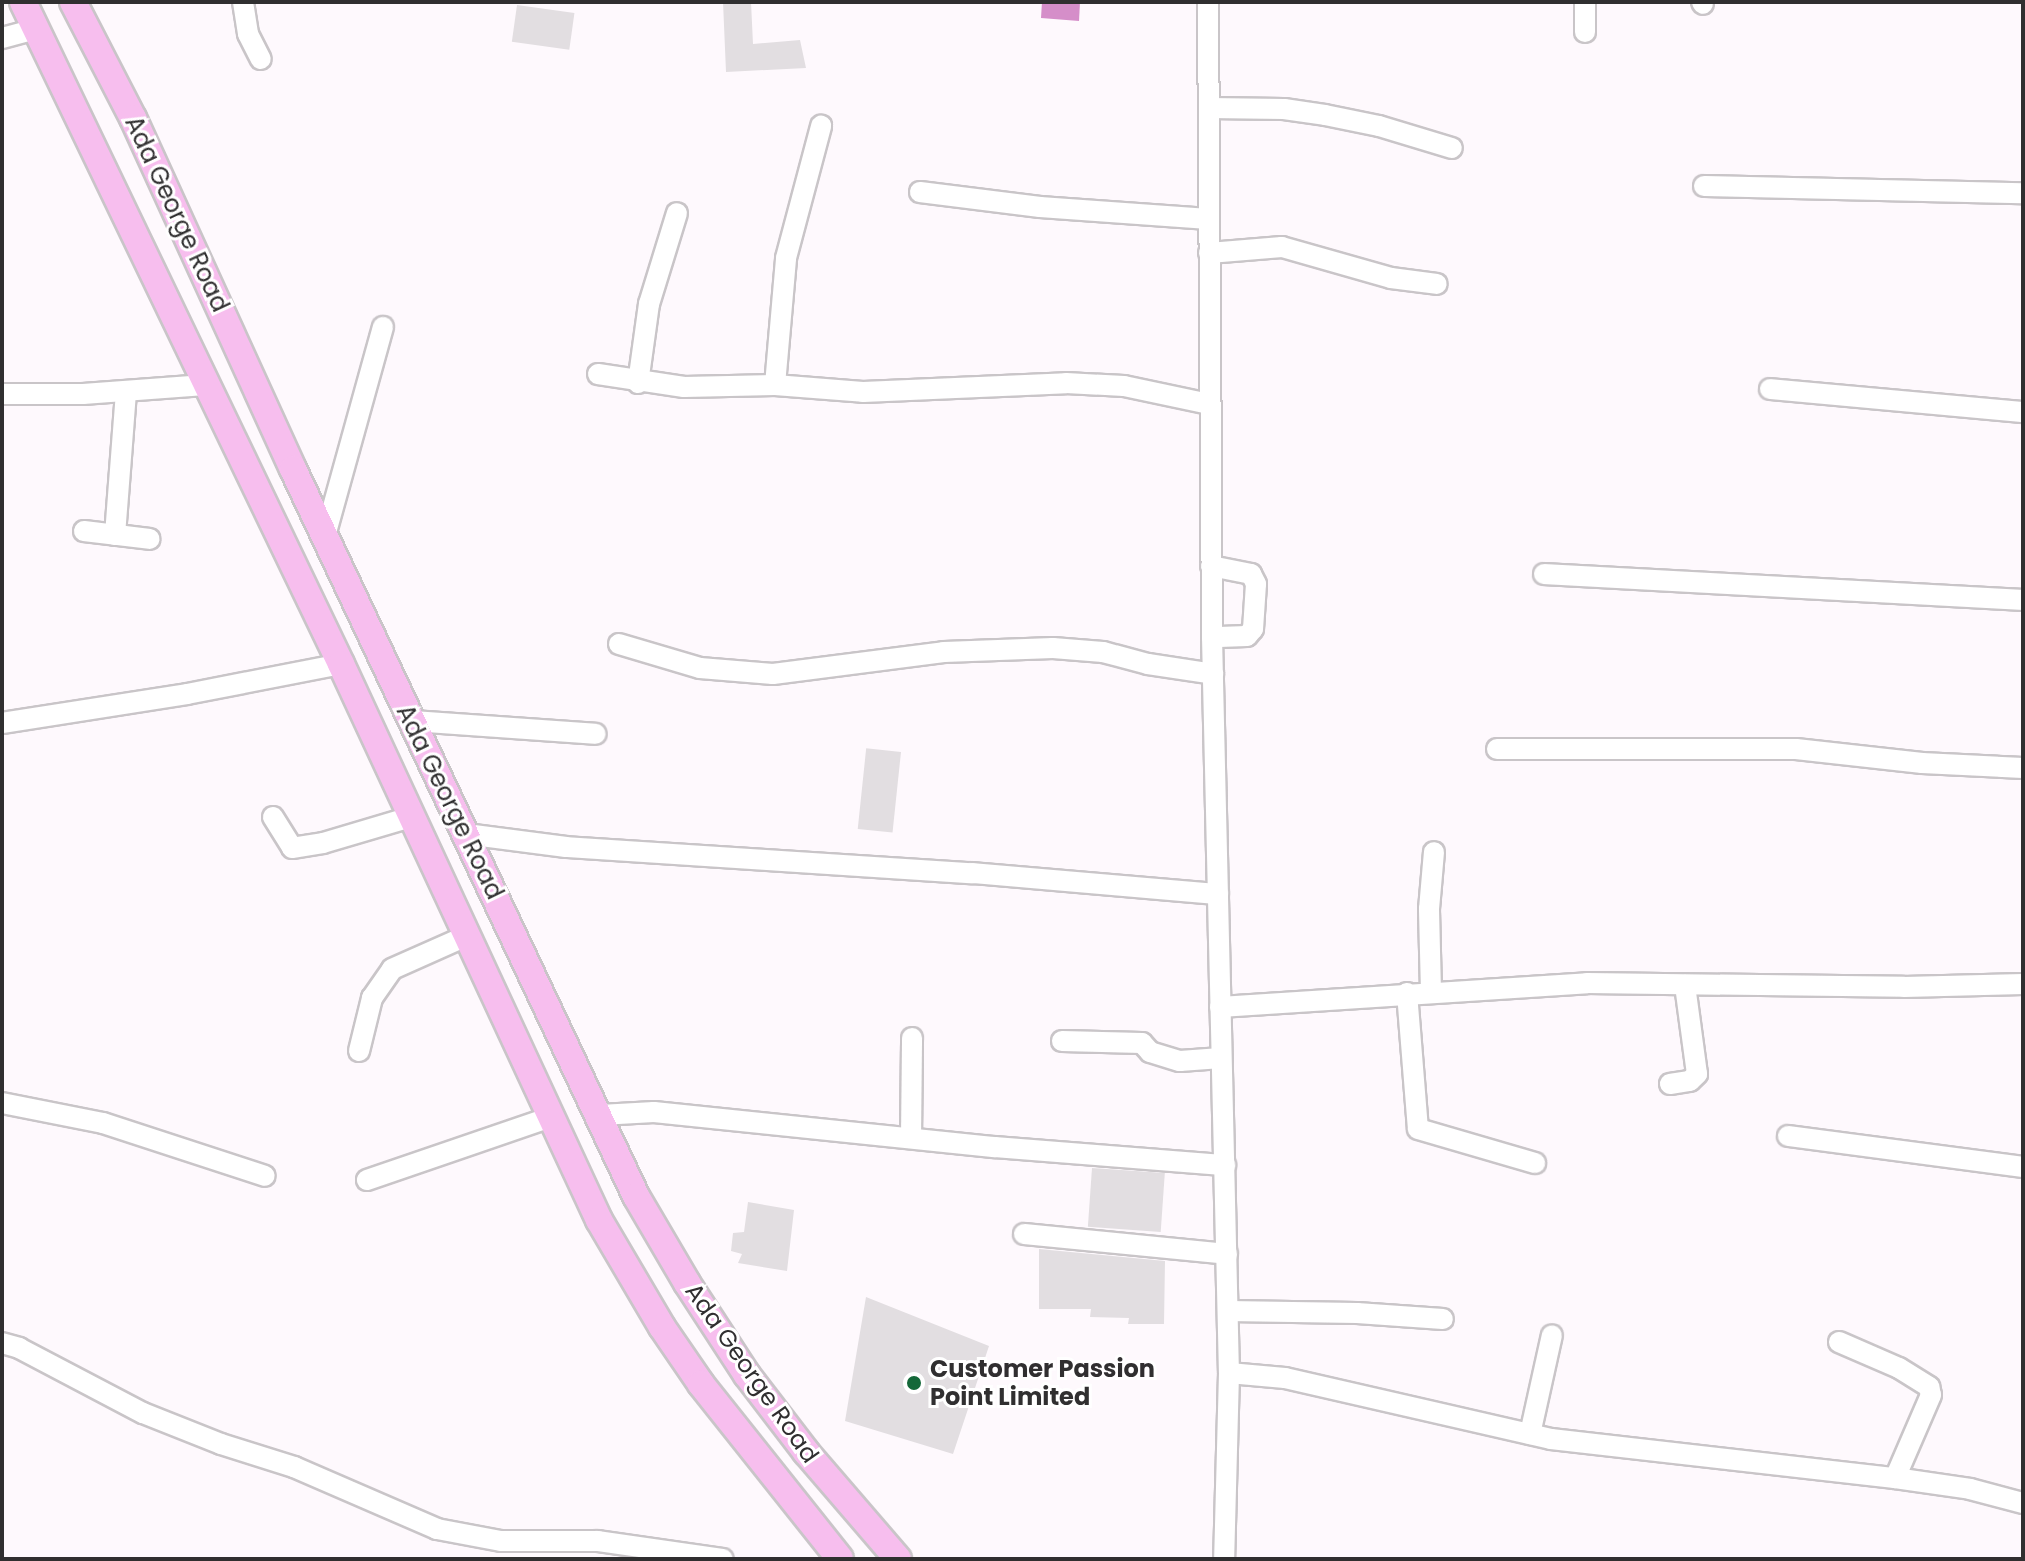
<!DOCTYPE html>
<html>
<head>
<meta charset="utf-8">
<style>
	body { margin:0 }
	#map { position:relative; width:2025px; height:1561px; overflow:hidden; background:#fef9fd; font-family:Poppins,sans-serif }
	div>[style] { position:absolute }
	.water>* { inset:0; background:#d58ec9 }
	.building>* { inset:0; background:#e2dee1; transform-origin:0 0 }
	.roads { filter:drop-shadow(2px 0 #c9c5c8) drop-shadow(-2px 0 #c9c5c8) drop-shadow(0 2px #c9c5c8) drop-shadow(0 -2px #c9c5c8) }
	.minor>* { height:20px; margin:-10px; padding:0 10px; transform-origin:10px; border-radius:10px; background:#fff }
	.major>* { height:26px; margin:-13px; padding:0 13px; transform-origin:13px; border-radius:13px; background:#f7beee }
	.dots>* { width:22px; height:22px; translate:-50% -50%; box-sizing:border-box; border:4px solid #fff; border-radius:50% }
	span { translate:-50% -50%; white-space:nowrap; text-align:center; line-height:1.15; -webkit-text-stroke:6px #fff; paint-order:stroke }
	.street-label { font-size:24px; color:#302f30 }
	.poi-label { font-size:24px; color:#302f30; font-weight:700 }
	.left { translate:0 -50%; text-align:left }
	.frame { position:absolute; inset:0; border:4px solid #302f30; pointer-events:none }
</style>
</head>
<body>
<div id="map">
	<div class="water">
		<i style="clip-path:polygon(1042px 2px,1080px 2px,1079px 21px,1041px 18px)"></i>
	</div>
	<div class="building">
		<i style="clip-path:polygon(723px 2px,751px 2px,753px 44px,800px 40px,806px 68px,726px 72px)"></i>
		<i style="left:517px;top:5px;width:58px;height:37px;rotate:8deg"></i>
		<i style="left:901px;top:752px;width:81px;height:35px;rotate:96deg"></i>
		<i style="left:1092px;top:1168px;width:73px;height:59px;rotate:4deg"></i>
		<i style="clip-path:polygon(748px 1202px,794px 1210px,787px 1271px,738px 1263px,742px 1254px,731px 1251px,733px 1233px,744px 1232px)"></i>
		<i style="clip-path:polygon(1039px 1249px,1165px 1261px,1164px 1324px,1128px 1324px,1129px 1318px,1090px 1317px,1091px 1309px,1039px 1309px)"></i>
		<i style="clip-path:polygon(866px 1297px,989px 1346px,953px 1454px,845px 1421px)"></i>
	</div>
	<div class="roads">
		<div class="minor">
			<i style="left:243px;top:2px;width:32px;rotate:81deg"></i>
			<i style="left:248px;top:34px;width:28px;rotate:63deg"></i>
			<i style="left:1208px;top:2px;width:635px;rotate:89.64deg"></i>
			<i style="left:1212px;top:637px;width:736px;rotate:88.68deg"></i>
			<i style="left:1229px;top:1373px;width:186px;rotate:91.5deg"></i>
			<i style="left:1585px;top:2px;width:30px;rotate:90deg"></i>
			<i style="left:1702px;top:2px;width:2px;rotate:63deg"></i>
			<i style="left:2px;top:38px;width:35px;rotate:-15deg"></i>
			<i style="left:1209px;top:108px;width:75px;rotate:0.8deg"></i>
			<i style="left:1284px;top:109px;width:41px;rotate:8.3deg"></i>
			<i style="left:1325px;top:115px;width:55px;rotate:11.5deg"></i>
			<i style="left:1379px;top:126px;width:76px;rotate:16.8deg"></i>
			<i style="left:1704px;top:186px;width:319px;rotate:1.3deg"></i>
			<i style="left:920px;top:192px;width:121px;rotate:7.1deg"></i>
			<i style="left:1040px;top:207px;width:169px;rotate:4.1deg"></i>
			<i style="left:1209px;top:253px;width:73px;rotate:-4.7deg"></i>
			<i style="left:1282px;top:247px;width:113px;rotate:15.9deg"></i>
			<i style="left:1391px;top:278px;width:46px;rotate:7.4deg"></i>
			<i style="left:598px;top:374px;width:87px;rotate:8.6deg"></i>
			<i style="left:684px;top:387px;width:91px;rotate:-1.3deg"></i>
			<i style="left:775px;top:385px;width:88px;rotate:4.5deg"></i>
			<i style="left:863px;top:392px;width:203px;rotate:-2.5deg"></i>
			<i style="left:1066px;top:383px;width:58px;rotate:3deg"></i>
			<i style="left:1124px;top:386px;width:87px;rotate:12deg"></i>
			<i style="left:638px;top:383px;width:80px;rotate:-82.1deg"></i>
			<i style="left:649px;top:304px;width:95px;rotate:-72.9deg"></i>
			<i style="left:775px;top:385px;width:127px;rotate:-85deg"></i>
			<i style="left:786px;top:258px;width:137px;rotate:-75.1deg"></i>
			<i style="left:1770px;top:389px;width:254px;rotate:5.2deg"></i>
			<i style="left:2px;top:394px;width:81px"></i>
			<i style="left:83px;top:394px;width:122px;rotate:-4.2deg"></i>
			<i style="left:84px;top:531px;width:66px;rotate:6.9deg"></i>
			<i style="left:115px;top:535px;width:144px;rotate:-85.6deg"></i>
			<i style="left:325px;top:536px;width:217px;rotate:-74.5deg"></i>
			<i style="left:1211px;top:566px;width:41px;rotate:11.3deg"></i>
			<i style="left:1251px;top:574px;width:11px;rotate:63deg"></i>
			<i style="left:1256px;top:584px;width:45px;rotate:93.8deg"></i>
			<i style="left:1253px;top:629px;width:9px;rotate:131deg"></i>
			<i style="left:1247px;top:636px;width:35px;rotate:178deg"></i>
			<i style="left:1544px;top:574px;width:480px;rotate:3.1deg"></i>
			<i style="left:619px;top:644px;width:84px;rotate:16.5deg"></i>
			<i style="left:700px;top:668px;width:73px;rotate:4.7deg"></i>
			<i style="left:773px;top:674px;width:172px;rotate:-7.3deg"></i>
			<i style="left:944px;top:652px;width:109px;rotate:-2.1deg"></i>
			<i style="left:1053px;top:648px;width:50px;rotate:4.6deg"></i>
			<i style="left:1103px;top:652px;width:47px;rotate:14.9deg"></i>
			<i style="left:1148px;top:664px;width:66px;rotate:8.7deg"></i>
			<i style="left:412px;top:721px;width:184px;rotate:4deg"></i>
			<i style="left:2px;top:723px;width:187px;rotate:-8.9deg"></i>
			<i style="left:187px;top:694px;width:157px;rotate:-11deg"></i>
			<i style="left:1497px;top:749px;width:299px"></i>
			<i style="left:1796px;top:749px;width:127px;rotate:6.3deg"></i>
			<i style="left:1922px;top:763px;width:101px;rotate:2.8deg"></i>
			<i style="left:273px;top:817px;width:36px;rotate:58deg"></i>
			<i style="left:292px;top:848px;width:31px;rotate:-9deg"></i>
			<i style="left:323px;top:843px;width:92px;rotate:-16.5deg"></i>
			<i style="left:466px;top:834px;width:101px;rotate:7.4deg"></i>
			<i style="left:566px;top:847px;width:407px;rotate:3.7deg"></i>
			<i style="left:972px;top:873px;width:247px;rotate:4.9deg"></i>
			<i style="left:1431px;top:992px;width:83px;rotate:-91.4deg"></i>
			<i style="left:1429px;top:909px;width:57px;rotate:-85deg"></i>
			<i style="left:1407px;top:993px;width:136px;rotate:85.4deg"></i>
			<i style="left:1418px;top:1129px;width:122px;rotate:16.2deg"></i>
			<i style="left:1220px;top:1007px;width:368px;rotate:-3.7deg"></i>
			<i style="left:1587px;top:983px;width:317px;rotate:0.7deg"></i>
			<i style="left:1904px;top:987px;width:119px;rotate:-1.4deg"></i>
			<i style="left:1062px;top:1041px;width:80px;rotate:1.4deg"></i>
			<i style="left:1142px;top:1043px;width:12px;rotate:48deg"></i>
			<i style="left:1150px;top:1052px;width:31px;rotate:17deg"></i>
			<i style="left:1180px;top:1061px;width:41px;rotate:-4.2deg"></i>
			<i style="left:359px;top:1051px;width:55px;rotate:-76.2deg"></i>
			<i style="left:372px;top:998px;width:35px;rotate:-55deg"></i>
			<i style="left:392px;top:969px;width:81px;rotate:-24deg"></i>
			<i style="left:1670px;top:1084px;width:20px;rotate:-9deg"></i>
			<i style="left:1690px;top:1081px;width:10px;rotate:-45deg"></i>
			<i style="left:1697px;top:1074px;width:90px;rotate:-97.7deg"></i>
			<i style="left:2px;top:1103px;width:103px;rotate:11.2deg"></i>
			<i style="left:103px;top:1123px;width:170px;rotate:18.1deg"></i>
			<i style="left:600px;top:1115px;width:54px;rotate:-3.2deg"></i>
			<i style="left:654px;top:1112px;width:343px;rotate:5.9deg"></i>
			<i style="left:995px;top:1147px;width:231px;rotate:4.5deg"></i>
			<i style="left:1788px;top:1136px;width:237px;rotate:7.5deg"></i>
			<i style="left:911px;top:1138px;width:100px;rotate:-89.4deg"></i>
			<i style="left:367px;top:1180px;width:194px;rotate:-18.9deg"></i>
			<i style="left:1024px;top:1234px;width:204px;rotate:5.6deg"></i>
			<i style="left:1228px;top:1311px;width:129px;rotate:0.9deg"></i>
			<i style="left:1357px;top:1313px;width:86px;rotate:4deg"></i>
			<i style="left:1839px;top:1342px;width:65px;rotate:23.4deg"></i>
			<i style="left:1899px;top:1368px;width:36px;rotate:32deg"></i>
			<i style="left:1929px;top:1387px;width:8px;rotate:76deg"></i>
			<i style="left:1931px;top:1395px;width:90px;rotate:113.4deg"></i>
			<i style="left:2px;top:1343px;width:18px;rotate:16deg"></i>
			<i style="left:19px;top:1348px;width:140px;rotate:27.7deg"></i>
			<i style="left:143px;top:1413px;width:84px;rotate:21.7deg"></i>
			<i style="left:221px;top:1444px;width:77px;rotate:17.5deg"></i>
			<i style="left:294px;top:1467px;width:156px;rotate:23.4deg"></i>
			<i style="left:437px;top:1529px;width:65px;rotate:10.6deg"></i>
			<i style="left:501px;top:1541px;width:97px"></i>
			<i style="left:598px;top:1541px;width:126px;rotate:8.2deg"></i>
			<i style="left:1229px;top:1373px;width:56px;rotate:5.1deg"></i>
			<i style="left:1285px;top:1378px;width:273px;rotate:12.9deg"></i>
			<i style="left:1551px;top:1439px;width:346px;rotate:6.5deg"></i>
			<i style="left:1895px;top:1478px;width:76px;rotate:8.3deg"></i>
			<i style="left:1970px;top:1489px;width:55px;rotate:14.8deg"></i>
			<i style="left:1530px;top:1434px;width:101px;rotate:-77.5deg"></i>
		</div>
		<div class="major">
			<i style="left:23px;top:2px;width:734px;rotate:64.34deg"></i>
			<i style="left:341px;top:664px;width:613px;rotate:65.11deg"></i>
			<i style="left:599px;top:1220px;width:124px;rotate:59.5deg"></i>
			<i style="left:662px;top:1327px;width:69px;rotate:55.6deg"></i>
			<i style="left:701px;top:1384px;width:223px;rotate:51.5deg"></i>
			<i style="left:73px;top:2px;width:131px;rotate:62.7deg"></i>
			<i style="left:133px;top:118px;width:386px;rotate:65.5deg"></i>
			<i style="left:293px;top:469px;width:804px;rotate:64.74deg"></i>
			<i style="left:636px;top:1196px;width:101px;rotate:59.6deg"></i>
			<i style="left:687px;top:1283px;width:110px;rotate:56.9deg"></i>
			<i style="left:747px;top:1375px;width:97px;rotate:52.5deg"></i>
			<i style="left:806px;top:1452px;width:141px;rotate:49.3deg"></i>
		</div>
	</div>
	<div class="dots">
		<i style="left:914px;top:1383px;background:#146839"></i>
	</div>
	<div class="street-label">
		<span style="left:177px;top:214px;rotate:65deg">Ada George Road</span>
		<span style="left:450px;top:802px;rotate:64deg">Ada George Road</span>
		<span style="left:752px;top:1373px;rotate:55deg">Ada George Road</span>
	</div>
	<div class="poi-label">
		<span class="left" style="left:930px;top:1383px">Customer Passion<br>Point Limited</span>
	</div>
	<div class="frame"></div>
</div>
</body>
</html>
